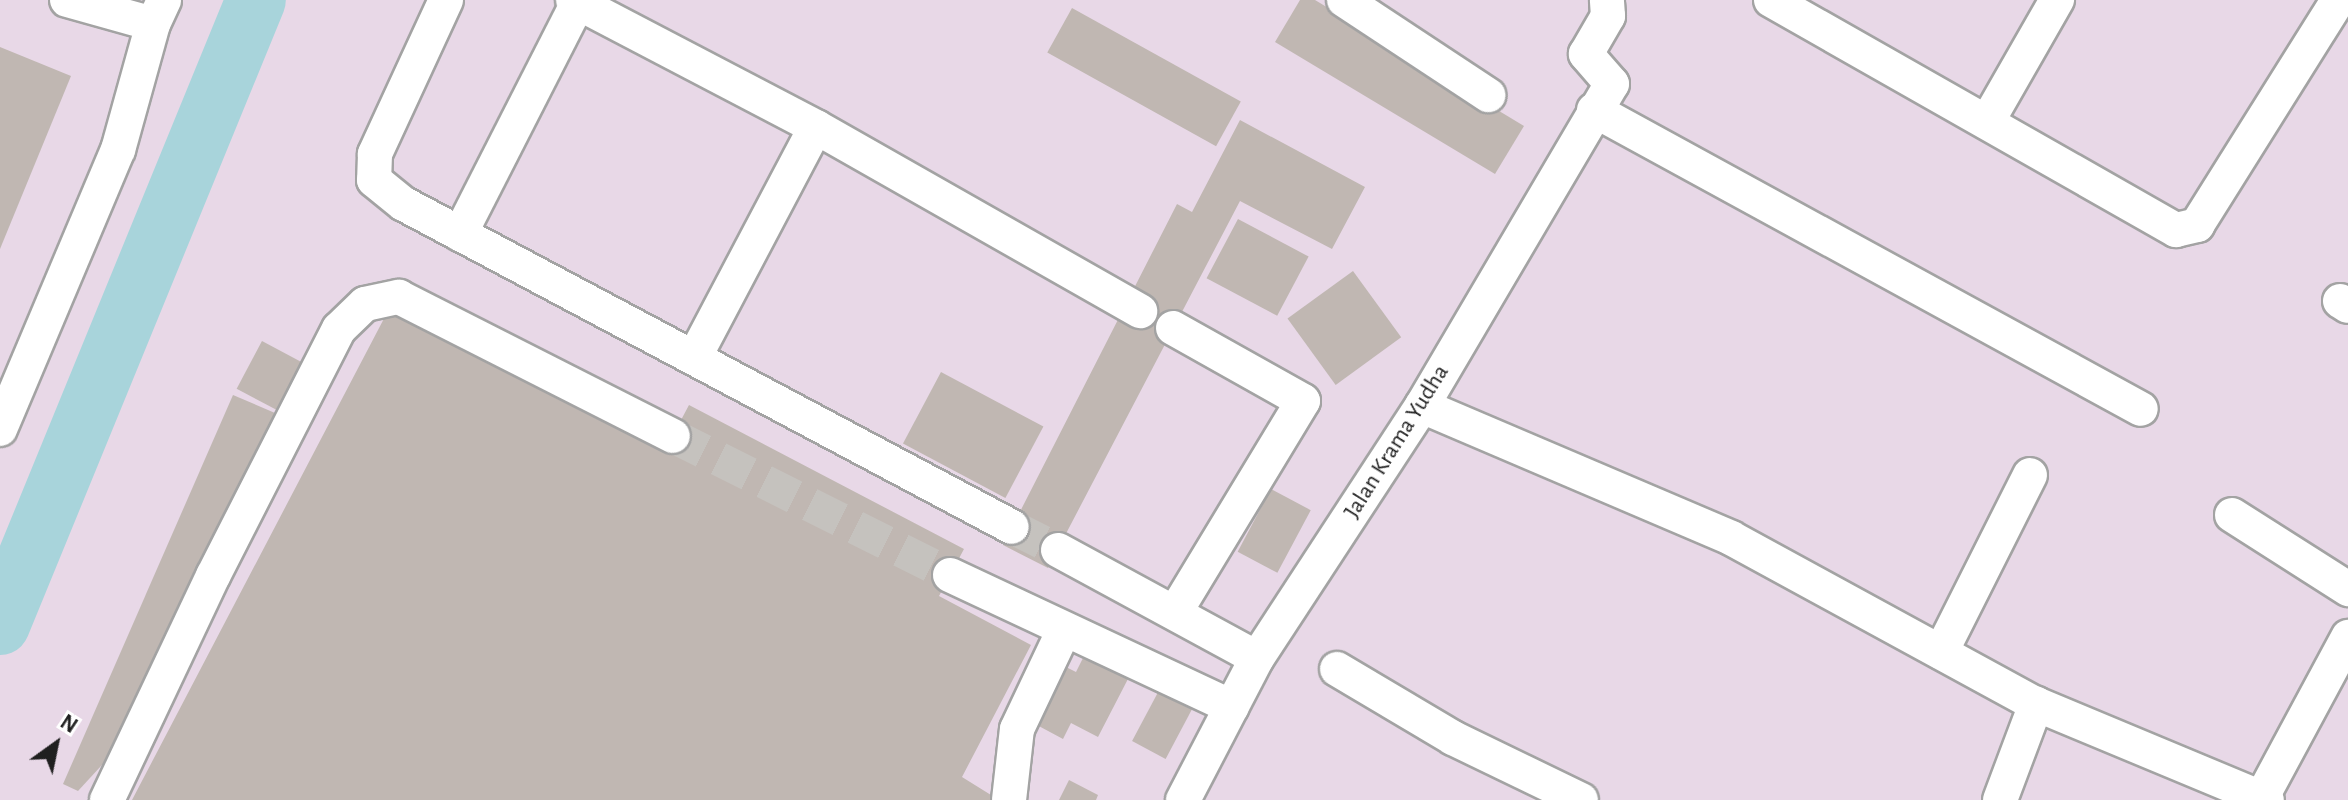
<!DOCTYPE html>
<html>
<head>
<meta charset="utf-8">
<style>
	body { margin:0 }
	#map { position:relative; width:2348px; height:800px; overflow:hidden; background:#efebe6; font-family:"Alegreya Sans",sans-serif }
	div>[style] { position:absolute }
	.industrial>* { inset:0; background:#e8d8e7; transform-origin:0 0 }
	.river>* { height:60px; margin:-30px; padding:0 30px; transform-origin:30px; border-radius:30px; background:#a8d4db }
	.building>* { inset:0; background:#c0b7b2; transform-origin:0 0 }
	.minor-tunnel>* { height:34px; margin-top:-17px; transform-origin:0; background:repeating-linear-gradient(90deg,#c5c2be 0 34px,transparent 0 51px) }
	.roads { filter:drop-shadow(2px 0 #a3a3a3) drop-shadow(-2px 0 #a3a3a3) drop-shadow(0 2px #a3a3a3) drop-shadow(0 -2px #a3a3a3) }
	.minor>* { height:34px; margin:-17px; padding:0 17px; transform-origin:17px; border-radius:17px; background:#fff }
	span { translate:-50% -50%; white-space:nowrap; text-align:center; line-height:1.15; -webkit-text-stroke:7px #fff; paint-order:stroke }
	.street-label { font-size:24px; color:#1f1f1f }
	.north { position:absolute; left:16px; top:704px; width:80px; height:80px; -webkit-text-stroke:6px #fff; paint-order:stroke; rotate:33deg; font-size:22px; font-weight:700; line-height:32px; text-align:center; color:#1f1f1f }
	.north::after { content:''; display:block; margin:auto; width:28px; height:36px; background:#1f1f1f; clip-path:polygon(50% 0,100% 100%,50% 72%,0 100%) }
</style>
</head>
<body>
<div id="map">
	<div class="industrial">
		<i style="left:0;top:0;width:2348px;height:800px"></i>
	</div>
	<div class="river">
		<i style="left:0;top:625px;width:675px;rotate:-67.73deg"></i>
	</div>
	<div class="building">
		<i style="clip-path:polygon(1300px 0,1315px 0,1524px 126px,1495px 174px,1275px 42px)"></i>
		<i style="left:1072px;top:8px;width:193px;height:51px;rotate:29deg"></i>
		<i style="clip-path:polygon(0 47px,71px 76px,0 249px)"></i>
		<i style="clip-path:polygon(1240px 120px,1365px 187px,1332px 249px,1240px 201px,1048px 568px,1003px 545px,1177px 204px,1192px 212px)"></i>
		<i style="left:1238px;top:219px;width:80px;height:67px;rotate:28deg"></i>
		<i style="left:1353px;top:271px;width:82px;height:81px;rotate:54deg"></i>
		<i style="clip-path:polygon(389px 309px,664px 452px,689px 405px,964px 549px,939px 596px,1031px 645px,962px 777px,999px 800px,132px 800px)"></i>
		<i style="left:262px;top:341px;width:52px;height:54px;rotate:28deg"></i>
		<i style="left:941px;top:372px;width:116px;height:81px;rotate:28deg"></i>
		<i style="clip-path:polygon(233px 395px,289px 419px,136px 728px,78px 791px,63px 784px)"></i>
		<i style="left:1271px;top:489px;width:45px;height:71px;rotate:28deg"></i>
		<i style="clip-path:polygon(1085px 654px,1129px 677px,1098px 737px,1071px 723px,1063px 739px,1035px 724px,1066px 667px,1076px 672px)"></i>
		<i style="left:1164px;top:681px;width:38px;height:68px;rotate:28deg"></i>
		<i style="clip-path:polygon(1069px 780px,1098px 795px,1096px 800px,1059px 800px)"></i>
	</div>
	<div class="minor-tunnel">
		<i style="left:673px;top:436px;width:310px;rotate:26.6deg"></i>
		<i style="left:1012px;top:527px;width:51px;rotate:26.6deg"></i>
	</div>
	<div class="roads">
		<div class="minor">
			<i style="left:67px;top:0;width:89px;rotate:15.6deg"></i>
			<i style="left:153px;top:24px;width:26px;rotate:-65deg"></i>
			<i style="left:446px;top:0;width:170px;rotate:114.8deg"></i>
			<i style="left:375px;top:154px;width:26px;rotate:92deg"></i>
			<i style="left:374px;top:180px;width:38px;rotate:39deg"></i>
			<i style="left:404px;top:204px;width:688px;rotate:27.98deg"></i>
			<i style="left:573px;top:0;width:274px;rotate:27.6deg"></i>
			<i style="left:816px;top:127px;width:373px;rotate:29.6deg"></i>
			<i style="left:1344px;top:0;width:173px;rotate:33.4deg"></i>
			<i style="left:1771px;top:0;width:466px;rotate:29.6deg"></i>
			<i style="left:2176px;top:230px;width:22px;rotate:-13deg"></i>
			<i style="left:2197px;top:225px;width:266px;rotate:-57.9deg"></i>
			<i style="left:1594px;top:110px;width:623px;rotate:28.66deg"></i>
			<i style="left:1987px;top:122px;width:141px;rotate:-60.2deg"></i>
			<i style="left:460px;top:234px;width:263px;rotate:-63deg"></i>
			<i style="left:2340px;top:301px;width:9px;rotate:32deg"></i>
			<i style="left:1173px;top:328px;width:149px;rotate:29.3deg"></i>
			<i style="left:1303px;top:401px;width:247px;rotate:121.2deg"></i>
			<i style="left:694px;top:358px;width:261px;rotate:-62.2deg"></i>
			<i style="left:1422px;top:406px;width:336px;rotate:23.1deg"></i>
			<i style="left:1731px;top:538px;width:347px;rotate:28.6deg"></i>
			<i style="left:2036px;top:704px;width:250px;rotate:22.6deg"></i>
			<i style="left:0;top:429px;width:303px;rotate:-67.1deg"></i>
			<i style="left:118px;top:150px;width:131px;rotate:-74.5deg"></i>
			<i style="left:2232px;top:515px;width:138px;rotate:32.5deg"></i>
			<i style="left:1058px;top:550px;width:226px;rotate:28.5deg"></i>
			<i style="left:950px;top:575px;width:311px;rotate:25.1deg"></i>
			<i style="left:1941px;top:652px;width:198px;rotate:-63.3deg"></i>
			<i style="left:1337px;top:669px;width:135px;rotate:30.7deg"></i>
			<i style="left:1453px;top:738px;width:142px;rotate:25.8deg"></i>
			<i style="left:2262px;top:797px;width:182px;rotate:-61.7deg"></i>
			<i style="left:107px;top:800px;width:248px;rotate:-64.7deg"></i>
			<i style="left:213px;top:576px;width:277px;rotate:-63deg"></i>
			<i style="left:339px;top:329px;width:36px;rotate:-44deg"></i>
			<i style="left:365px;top:304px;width:35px;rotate:-12deg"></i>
			<i style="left:399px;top:297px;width:307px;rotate:26.9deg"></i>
			<i style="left:1009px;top:800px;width:71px;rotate:-83.6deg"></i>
			<i style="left:1017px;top:729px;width:110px;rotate:-64.6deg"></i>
			<i style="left:1183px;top:800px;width:160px;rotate:-62.5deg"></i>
			<i style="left:1257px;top:658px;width:301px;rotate:-56.8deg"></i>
			<i style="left:1422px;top:406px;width:374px;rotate:-59.5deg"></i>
			<i style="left:1612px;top:84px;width:40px;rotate:-131deg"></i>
			<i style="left:1586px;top:54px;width:44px;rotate:-59.9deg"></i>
			<i style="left:1608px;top:16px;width:16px;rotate:-94deg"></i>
			<i style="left:2000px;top:800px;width:103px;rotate:-69.4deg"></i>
		</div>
	</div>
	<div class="street-label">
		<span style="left:1397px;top:442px;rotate:-58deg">Jalan Krama Yudha</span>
	</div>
	<div class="north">N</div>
</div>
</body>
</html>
